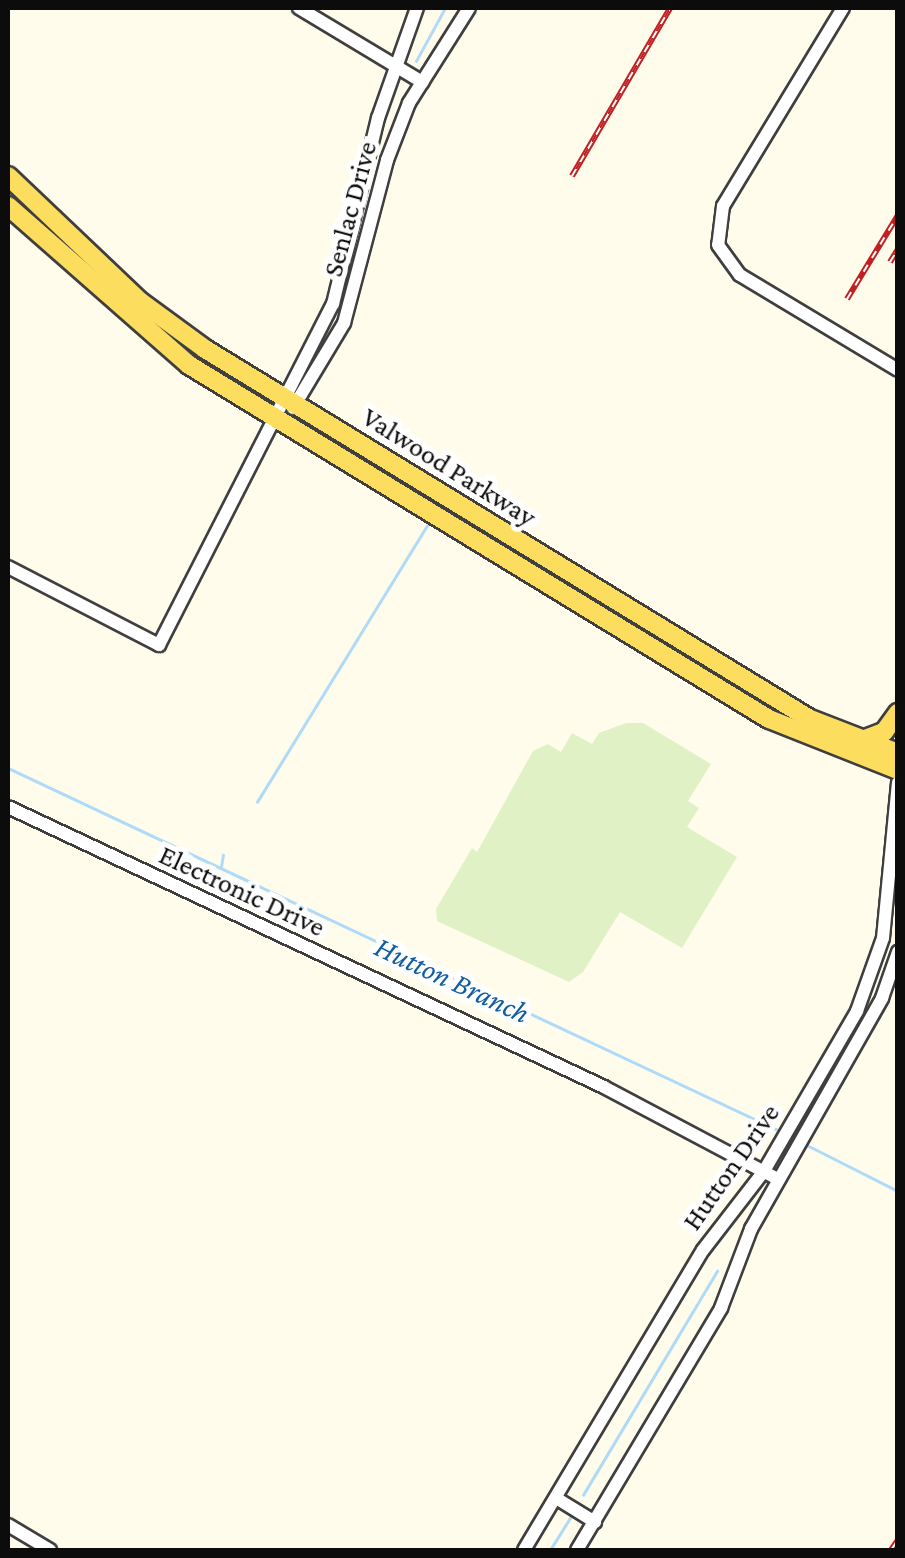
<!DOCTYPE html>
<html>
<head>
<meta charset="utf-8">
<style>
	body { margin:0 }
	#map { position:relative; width:905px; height:1558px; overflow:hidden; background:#fffcec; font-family:"Crimson Pro",serif }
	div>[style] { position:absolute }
	.pitch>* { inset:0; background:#e1f1c6 }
	.stream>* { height:2.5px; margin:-1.25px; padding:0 1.25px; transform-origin:1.25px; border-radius:1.25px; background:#afdaf8 }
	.roads { filter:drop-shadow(2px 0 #3f3f3f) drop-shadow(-2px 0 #3f3f3f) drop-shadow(0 2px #3f3f3f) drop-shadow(0 -2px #3f3f3f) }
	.minor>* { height:12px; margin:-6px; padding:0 6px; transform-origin:6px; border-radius:6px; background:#fff }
	.major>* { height:18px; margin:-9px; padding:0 9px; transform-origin:9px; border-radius:9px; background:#fddd5e }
	.rail>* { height:6px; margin-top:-3px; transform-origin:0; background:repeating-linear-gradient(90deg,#fff 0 8px,#c02021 0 16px); box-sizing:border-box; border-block:2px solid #c02021 }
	span { translate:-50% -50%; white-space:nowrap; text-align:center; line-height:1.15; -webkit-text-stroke:10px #fff; paint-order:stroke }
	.street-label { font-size:28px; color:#0c0c0c }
	.water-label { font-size:30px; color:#125da1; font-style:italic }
	.frame { position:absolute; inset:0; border:10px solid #0c0c0c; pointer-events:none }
</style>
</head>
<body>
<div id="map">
	<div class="pitch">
		<i style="clip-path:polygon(626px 723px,643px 723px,711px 764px,688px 801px,699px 808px,687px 827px,737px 857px,682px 948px,620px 912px,583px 972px,569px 982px,437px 921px,436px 909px,472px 848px,477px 852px,533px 751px,548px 744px,561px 752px,572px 733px,592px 744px,599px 733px)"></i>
	</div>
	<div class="stream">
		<i style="left:416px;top:61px;width:60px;rotate:-61.3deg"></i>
		<i style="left:8px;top:768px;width:853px;rotate:25.18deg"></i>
		<i style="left:257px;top:802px;width:326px;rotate:-58.4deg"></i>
		<i style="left:221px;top:867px;width:12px;rotate:-81deg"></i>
		<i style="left:805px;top:1144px;width:104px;rotate:26.8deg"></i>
		<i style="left:783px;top:1155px;width:20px;rotate:-57deg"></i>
		<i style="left:583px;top:1495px;width:261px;rotate:-59.1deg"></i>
		<i style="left:550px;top:1550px;width:38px;rotate:-58deg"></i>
	</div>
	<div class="roads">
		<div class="minor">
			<i style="left:299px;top:8px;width:144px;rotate:31deg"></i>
			<i style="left:843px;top:8px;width:232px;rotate:121.2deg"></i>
			<i style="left:723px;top:206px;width:39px;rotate:97deg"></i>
			<i style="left:718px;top:245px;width:37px;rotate:54deg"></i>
			<i style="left:740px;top:275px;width:184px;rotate:31deg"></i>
			<i style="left:293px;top:408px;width:99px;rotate:-59deg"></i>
			<i style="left:344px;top:323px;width:169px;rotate:-75.2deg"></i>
			<i style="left:387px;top:160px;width:61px;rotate:-68.9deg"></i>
			<i style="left:409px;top:103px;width:112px;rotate:-57.7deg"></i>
			<i style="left:8px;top:567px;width:170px;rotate:27.3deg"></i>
			<i style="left:159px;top:645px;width:383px;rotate:-63deg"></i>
			<i style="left:333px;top:304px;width:191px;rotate:-76.4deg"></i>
			<i style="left:378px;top:118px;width:117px;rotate:-70.5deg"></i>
			<i style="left:8px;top:807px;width:658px;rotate:25.16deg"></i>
			<i style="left:604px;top:1087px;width:197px;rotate:27.9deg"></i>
			<i style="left:556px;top:1498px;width:46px;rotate:31.6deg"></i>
			<i style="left:8px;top:1525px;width:49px;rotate:30.8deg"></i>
			<i style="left:524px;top:1550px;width:349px;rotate:-59.2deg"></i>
			<i style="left:703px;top:1250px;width:100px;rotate:-52.3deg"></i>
			<i style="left:764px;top:1171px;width:185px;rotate:-59.8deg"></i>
			<i style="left:857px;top:1011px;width:77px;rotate:-70.4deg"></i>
			<i style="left:883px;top:938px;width:156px;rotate:-84.5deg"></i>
			<i style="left:577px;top:1550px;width:282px;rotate:-59.2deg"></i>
			<i style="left:721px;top:1308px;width:85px;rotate:-69.2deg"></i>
			<i style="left:751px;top:1229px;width:266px;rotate:-60.4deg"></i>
			<i style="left:882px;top:998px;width:49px;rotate:-70.8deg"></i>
		</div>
		<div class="major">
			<i style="left:8px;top:176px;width:183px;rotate:43.5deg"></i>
			<i style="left:141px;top:302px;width:79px;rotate:36.3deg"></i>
			<i style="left:205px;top:349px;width:709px;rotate:31.45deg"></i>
			<i style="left:810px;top:719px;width:94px;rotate:21.1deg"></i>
			<i style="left:8px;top:206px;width:241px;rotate:41.3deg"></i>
			<i style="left:189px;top:365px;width:679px;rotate:31.4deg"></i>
			<i style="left:769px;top:719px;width:139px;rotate:21.6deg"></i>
			<i style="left:860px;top:741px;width:26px;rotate:-21deg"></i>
			<i style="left:884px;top:732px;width:24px;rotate:-54deg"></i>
		</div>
	</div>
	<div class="rail">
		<i style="left:572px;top:176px;width:194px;rotate:-59.7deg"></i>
		<i style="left:890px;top:262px;width:15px;rotate:-58deg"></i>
		<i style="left:847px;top:299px;width:98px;rotate:-58.7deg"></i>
		<i style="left:891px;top:1550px;width:12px;rotate:-55deg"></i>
	</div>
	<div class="street-label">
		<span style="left:350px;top:209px;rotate:-75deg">Senlac Drive</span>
		<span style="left:449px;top:467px;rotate:32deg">Valwood Parkway</span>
		<span style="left:242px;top:891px;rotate:25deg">Electronic Drive</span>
		<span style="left:731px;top:1167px;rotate:-55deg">Hutton Drive</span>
	</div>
	<div class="water-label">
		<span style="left:452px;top:980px;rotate:25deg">Hutton Branch</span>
	</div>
	<div class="frame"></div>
</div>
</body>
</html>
